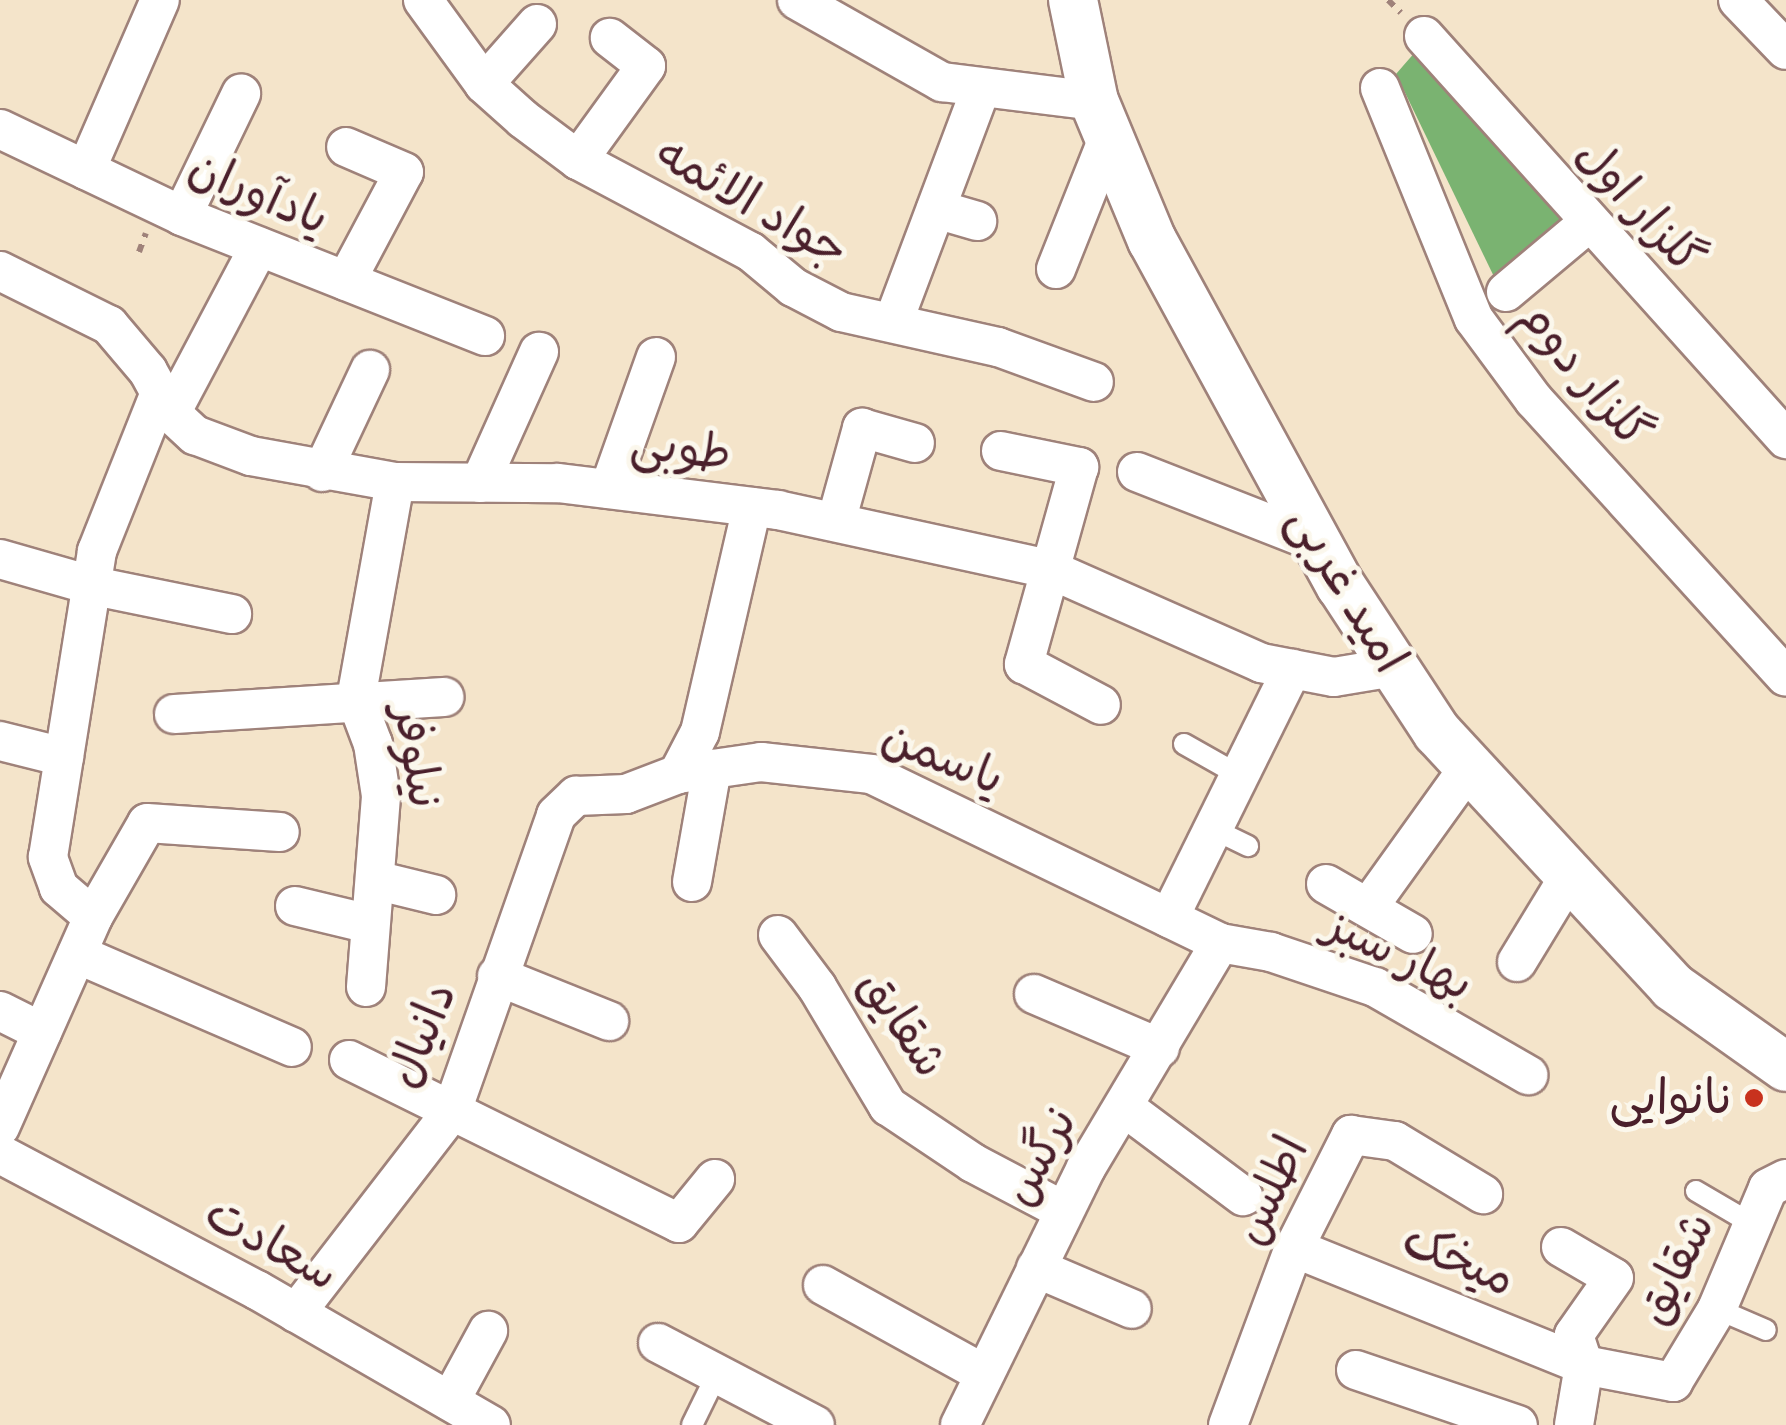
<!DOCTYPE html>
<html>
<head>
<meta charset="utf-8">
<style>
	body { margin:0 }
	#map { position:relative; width:1786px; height:1425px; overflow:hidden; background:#f4e4ca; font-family:Caveat,"Playpen Sans Arabic",sans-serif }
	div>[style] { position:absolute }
	.forest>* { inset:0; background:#7ab371 }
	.path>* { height:6px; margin-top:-3px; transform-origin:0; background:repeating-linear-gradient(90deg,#9f827a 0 8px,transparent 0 16px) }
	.roads { filter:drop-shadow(2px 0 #9f827a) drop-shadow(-2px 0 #9f827a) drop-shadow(0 2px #9f827a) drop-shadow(0 -2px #9f827a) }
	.service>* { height:20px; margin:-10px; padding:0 10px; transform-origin:10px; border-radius:10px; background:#fff }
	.minor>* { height:38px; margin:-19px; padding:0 19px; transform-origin:19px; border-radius:19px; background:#fff }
	.tertiary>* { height:48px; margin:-24px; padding:0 24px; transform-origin:24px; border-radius:24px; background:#fff }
	.dots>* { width:28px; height:28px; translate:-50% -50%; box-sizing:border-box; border:5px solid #fbf7ec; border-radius:50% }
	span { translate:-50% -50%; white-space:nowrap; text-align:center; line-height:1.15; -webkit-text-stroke:10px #fbf7ec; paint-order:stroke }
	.street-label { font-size:48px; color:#4a1f2b }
	.poi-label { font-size:48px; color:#4a1f2b }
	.right { translate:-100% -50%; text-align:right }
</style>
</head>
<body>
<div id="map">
	<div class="forest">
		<i style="clip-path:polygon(1423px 43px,1571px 223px,1499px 287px,1396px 74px)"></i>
	</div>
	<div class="path">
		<i style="left:1388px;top:0;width:18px;rotate:45deg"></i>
		<i style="left:139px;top:252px;width:20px;rotate:-70deg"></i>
	</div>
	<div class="roads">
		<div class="service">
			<i style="left:1184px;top:744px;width:63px;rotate:29.4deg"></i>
			<i style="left:1213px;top:829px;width:39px;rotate:26deg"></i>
			<i style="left:1696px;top:1191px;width:65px;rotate:30.5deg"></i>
			<i style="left:1717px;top:1309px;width:53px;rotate:23.2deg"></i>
			<i style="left:692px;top:1425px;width:57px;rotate:-63.9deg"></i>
		</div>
		<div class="minor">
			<i style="left:423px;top:0;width:104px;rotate:54deg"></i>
			<i style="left:484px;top:84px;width:52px;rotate:41.9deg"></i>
			<i style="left:523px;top:119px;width:69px;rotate:36.7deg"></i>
			<i style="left:578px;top:160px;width:196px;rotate:28deg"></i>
			<i style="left:751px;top:252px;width:55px;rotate:39.8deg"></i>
			<i style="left:793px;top:287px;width:54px;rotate:27.5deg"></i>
			<i style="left:841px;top:312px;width:161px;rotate:12.6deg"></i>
			<i style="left:998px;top:347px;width:102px;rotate:20deg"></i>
			<i style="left:797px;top:0;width:167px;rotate:29.5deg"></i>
			<i style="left:942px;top:82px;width:153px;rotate:7.1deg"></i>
			<i style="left:1738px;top:0;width:69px;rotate:46.2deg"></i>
			<i style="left:1424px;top:36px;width:542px;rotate:48.07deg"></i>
			<i style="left:484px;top:84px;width:80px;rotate:-48.5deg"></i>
			<i style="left:1380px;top:88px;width:249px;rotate:67.9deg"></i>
			<i style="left:1474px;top:319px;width:101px;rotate:53.5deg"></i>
			<i style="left:1534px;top:400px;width:374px;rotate:47.7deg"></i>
			<i style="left:0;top:129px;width:202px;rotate:25.5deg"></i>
			<i style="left:182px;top:216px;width:326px;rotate:21.6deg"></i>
			<i style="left:578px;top:160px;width:116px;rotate:-54.1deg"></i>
			<i style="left:646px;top:66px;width:46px;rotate:-142.1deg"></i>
			<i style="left:86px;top:170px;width:185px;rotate:-66.5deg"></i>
			<i style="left:936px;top:209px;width:43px;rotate:16.3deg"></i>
			<i style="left:182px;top:216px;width:136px;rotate:-64.2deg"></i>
			<i style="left:1056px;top:269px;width:143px;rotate:-68.3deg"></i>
			<i style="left:0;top:271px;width:122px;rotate:26.4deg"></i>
			<i style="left:109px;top:325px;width:60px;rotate:49.7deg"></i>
			<i style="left:148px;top:371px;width:48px;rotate:61.3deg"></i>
			<i style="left:171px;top:413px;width:33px;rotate:43deg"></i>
			<i style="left:195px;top:435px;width:60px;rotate:20.6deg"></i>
			<i style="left:251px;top:456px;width:146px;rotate:10.2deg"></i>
			<i style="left:395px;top:482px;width:163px;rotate:0.4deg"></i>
			<i style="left:558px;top:483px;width:222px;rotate:7deg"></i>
			<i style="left:778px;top:510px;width:277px;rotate:12.3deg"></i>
			<i style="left:1049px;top:569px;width:232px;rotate:23.9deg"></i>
			<i style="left:1261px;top:663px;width:74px;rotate:10.9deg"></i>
			<i style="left:1334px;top:677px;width:61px;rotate:-9.5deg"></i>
			<i style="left:346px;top:281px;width:123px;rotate:-62deg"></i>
			<i style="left:404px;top:172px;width:63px;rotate:-156.7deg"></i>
			<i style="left:1506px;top:292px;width:106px;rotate:-40deg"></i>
			<i style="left:894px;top:320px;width:247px;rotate:-69.4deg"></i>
			<i style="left:171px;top:413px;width:188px;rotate:-62.1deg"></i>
			<i style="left:1001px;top:451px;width:80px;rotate:11.6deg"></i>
			<i style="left:1079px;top:467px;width:205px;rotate:105.6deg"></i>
			<i style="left:1024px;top:664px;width:87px;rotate:28deg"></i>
			<i style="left:322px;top:472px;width:113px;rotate:-64.8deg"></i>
			<i style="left:1137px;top:472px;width:192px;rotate:21.4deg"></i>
			<i style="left:480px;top:483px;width:144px;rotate:-65.8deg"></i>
			<i style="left:609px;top:489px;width:140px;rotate:-70.4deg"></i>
			<i style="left:836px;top:522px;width:98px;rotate:-74.5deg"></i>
			<i style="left:862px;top:428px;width:55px;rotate:15.8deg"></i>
			<i style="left:0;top:559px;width:98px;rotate:16deg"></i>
			<i style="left:94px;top:586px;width:141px;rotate:11.5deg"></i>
			<i style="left:174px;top:714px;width:271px;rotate:-3.6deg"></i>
			<i style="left:0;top:741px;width:66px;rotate:14deg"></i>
			<i style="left:678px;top:774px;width:47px;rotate:-62.4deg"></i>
			<i style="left:700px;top:732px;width:231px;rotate:-77deg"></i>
			<i style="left:379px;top:881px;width:59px;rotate:13.8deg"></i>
			<i style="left:692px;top:882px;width:115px;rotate:-80deg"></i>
			<i style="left:1326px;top:884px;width:100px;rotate:29.9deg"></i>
			<i style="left:1370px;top:905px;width:170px;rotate:-54.3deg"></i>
			<i style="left:295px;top:906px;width:77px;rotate:13.5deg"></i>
			<i style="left:93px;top:917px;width:45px;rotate:-139.5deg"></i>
			<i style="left:59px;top:888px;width:33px;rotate:-110deg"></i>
			<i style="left:48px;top:857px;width:310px;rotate:-80.9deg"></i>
			<i style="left:97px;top:551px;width:170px;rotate:-68.3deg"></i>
			<i style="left:1169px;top:918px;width:278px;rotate:-63.7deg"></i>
			<i style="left:778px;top:935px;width:65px;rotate:53.1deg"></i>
			<i style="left:817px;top:987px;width:139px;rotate:59.2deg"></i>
			<i style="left:888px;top:1106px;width:102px;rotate:33.8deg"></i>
			<i style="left:973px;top:1163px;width:103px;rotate:27.8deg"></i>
			<i style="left:77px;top:954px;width:234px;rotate:23.4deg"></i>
			<i style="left:1517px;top:962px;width:102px;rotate:-58.7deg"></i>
			<i style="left:497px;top:976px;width:121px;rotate:21.9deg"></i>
			<i style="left:366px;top:987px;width:192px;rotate:-85.5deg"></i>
			<i style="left:381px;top:796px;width:53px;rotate:-98.7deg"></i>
			<i style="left:373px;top:744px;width:48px;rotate:-110.7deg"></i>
			<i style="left:356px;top:699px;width:220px;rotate:-79.8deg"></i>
			<i style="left:1034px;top:994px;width:137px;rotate:23.2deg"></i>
			<i style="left:0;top:1011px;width:47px;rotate:26.6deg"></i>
			<i style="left:349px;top:1060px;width:368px;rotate:26.3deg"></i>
			<i style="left:679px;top:1223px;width:57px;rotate:-50.7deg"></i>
			<i style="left:1124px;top:1107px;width:149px;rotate:36.8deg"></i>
			<i style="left:0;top:1127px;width:230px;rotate:-66.1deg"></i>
			<i style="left:93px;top:917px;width:108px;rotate:-60.1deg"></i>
			<i style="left:147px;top:823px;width:133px;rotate:3.9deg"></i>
			<i style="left:0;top:1154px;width:291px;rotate:27.9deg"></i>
			<i style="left:257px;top:1290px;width:270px;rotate:30deg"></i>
			<i style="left:1561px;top:1247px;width:61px;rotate:30.3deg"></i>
			<i style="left:1614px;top:1278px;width:70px;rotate:125.1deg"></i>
			<i style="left:1574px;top:1335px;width:32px;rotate:72deg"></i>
			<i style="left:1294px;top:1248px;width:313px;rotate:22deg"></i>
			<i style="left:1036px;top:1268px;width:104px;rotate:23.1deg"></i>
			<i style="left:823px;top:1285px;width:184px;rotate:28.9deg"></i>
			<i style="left:296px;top:1313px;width:255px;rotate:-52.3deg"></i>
			<i style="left:452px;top:1111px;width:314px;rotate:-70.6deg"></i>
			<i style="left:556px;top:815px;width:28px;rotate:-44deg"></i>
			<i style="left:576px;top:796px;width:50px;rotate:-2.3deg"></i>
			<i style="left:626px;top:794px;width:56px;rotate:-21deg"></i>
			<i style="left:678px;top:774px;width:84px;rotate:-8.2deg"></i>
			<i style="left:761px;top:762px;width:111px;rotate:6.2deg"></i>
			<i style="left:871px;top:774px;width:388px;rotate:25.8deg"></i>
			<i style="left:1220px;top:943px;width:52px;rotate:10deg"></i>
			<i style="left:1271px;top:952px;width:110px;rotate:18.6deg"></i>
			<i style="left:1375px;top:987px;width:177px;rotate:29.9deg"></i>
			<i style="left:658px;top:1343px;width:177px;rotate:27.6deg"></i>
			<i style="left:1356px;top:1370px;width:171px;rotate:18.8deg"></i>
			<i style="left:450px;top:1401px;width:80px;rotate:-61.5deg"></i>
			<i style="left:960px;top:1425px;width:286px;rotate:-63.9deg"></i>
			<i style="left:1086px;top:1168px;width:262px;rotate:-59.2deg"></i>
			<i style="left:1228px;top:1425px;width:189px;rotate:-69.6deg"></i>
			<i style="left:1294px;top:1248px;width:127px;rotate:-63.2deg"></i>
			<i style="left:1351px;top:1135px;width:44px;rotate:7.8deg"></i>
			<i style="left:1395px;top:1141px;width:103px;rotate:31.1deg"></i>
			<i style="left:1574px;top:1425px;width:61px;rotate:-80.5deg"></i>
			<i style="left:1584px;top:1365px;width:91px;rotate:10.8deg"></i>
			<i style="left:1673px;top:1382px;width:85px;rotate:-58.9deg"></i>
			<i style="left:1717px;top:1309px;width:131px;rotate:-67.1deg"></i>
			<i style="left:1768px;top:1188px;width:20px;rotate:-27deg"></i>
		</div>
		<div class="tertiary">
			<i style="left:1073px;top:0;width:103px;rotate:78.3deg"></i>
			<i style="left:1094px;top:101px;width:151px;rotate:67.4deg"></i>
			<i style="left:1152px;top:240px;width:394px;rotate:61.4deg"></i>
			<i style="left:1341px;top:586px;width:175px;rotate:56.7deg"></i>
			<i style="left:1437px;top:732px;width:347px;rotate:47.2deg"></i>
			<i style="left:1673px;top:987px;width:138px;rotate:35.3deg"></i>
		</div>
	</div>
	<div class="dots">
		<i style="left:1754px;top:1098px;background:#c8321e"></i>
	</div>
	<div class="street-label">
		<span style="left:259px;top:192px;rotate:23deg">یادآوران</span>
		<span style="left:752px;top:201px;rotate:30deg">جواد الائمه</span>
		<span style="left:1640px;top:206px;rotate:48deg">گلزار اول</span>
		<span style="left:1585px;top:374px;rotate:50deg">گلزار دوم</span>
		<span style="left:681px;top:448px;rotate:7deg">طوبی</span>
		<span style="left:1348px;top:589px;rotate:59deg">امید غربی</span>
		<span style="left:418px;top:756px;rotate:81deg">نیلوفر</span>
		<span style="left:943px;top:757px;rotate:22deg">یاسمن</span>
		<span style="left:1399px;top:954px;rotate:25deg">بهار سبز</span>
		<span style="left:903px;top:1023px;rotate:56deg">شقایق</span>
		<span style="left:421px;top:1035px;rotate:-69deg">دانیال</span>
		<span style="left:1039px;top:1156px;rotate:-61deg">نرگس</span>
		<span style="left:1270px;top:1190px;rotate:-65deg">اطلس</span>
		<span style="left:272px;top:1243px;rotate:29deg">سعادت</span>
		<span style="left:1459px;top:1259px;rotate:23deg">میخک</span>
		<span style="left:1675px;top:1268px;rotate:-64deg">شقایق</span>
	</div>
	<div class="poi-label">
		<span class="right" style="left:1734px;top:1098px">نانوایی</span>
	</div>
</div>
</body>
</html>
